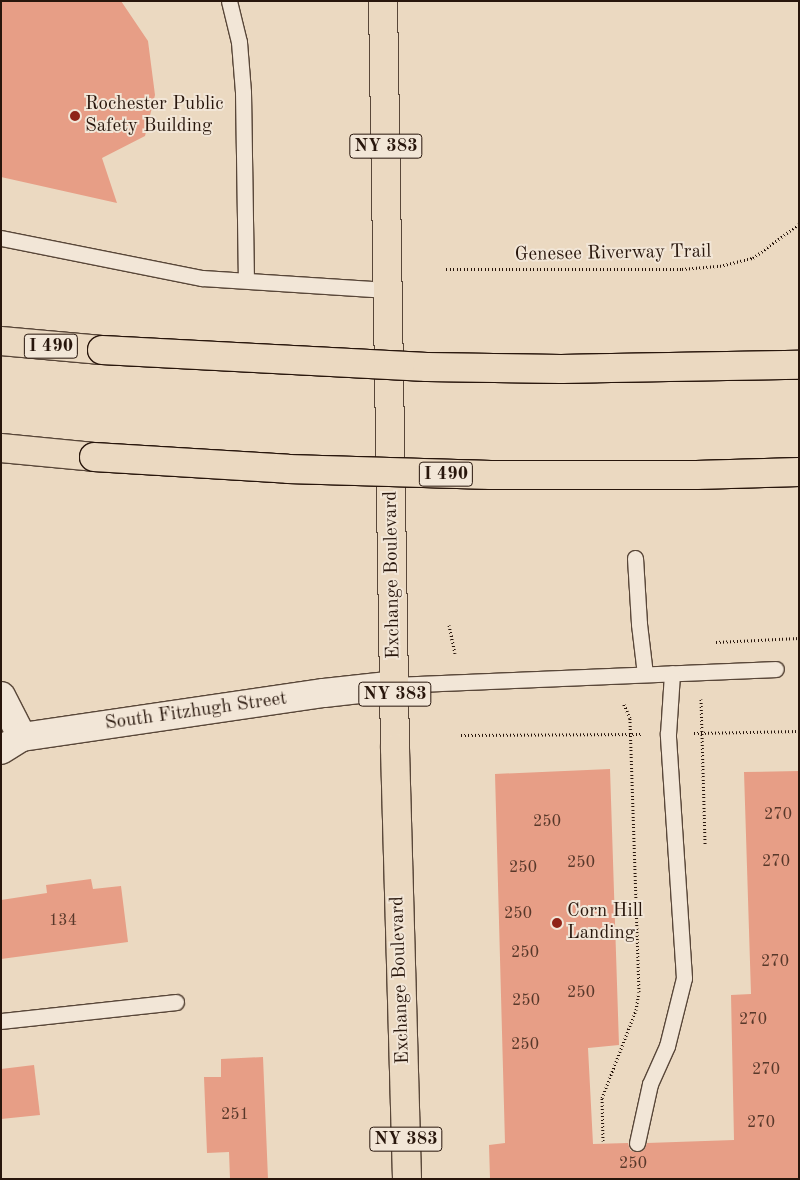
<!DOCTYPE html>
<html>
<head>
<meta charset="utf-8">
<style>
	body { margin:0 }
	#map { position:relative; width:800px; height:1180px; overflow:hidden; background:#ebd9c1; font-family:"Old Standard TT",serif }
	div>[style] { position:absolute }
	.building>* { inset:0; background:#e79e86 }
	.path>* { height:3px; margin-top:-1.5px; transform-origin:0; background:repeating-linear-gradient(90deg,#28160c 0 1px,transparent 0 3.5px) }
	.roads { filter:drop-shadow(1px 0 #594739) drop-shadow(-1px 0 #594739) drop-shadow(0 1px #594739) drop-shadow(0 -1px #594739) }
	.lane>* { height:15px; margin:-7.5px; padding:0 7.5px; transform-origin:7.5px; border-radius:7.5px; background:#f2e6d7 }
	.street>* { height:28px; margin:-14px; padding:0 14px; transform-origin:14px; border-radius:14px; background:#f2e6d7 }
	.primary>* { height:28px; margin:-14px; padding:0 14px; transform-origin:14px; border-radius:14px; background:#ebd9c1 }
	.highway>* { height:28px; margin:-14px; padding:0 14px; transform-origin:14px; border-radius:14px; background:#ebd9c1 }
	.bridges { filter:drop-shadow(1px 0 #28160c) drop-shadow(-1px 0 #28160c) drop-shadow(0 1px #28160c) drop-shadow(0 -1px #28160c) }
	.highway-bridge>* { height:28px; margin:-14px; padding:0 14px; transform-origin:14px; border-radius:14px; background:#ebd9c1 }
	.dots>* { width:14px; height:14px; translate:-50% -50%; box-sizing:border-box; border:2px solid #f2e6d7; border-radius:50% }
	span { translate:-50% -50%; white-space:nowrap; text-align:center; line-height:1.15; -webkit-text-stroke:4px #f2e6d7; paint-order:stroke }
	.number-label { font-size:16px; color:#58382a }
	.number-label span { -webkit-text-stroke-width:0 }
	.shield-label span { padding:1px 4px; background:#f2e6d7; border:1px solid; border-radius:4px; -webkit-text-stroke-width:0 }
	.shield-label { font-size:18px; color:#28160c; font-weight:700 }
	.poi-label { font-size:19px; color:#28160c }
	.left { translate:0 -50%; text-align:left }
	.street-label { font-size:19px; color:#28160c }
	.frame { position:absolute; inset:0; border:2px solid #28160c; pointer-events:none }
</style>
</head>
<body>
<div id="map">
	<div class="building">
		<i style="clip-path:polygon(1px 1px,121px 1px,148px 41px,155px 95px,145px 136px,102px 158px,117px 203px,1px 177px)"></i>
		<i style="clip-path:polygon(610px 769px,619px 1045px,588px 1048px,593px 1144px,628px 1143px,630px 1150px,635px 1152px,644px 1150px,647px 1143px,734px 1140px,731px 995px,751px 994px,744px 772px,799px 771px,799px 1179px,490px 1179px,489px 1145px,505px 1143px,495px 774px)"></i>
		<i style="clip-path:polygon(91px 879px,93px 889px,121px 886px,128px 942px,1px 959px,1px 900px,47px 893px,46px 885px)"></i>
		<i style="clip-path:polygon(263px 1057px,268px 1179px,230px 1179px,229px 1152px,207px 1153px,204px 1077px,221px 1077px,221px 1059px)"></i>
		<i style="clip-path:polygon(34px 1065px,40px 1115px,1px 1119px,1px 1069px)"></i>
	</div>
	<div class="path">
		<i style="left:446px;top:269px;width:236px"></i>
		<i style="left:682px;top:269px;width:38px;rotate:-5deg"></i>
		<i style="left:720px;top:266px;width:34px;rotate:-14deg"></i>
		<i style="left:753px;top:258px;width:57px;rotate:-36.5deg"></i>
		<i style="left:449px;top:625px;width:29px;rotate:78deg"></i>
		<i style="left:716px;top:642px;width:83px;rotate:-2.8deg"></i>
		<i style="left:701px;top:699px;width:146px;rotate:88.4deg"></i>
		<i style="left:694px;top:733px;width:105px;rotate:-1.1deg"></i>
		<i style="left:461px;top:735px;width:180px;rotate:-0.3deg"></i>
		<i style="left:603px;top:1141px;width:43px;rotate:-91.3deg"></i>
		<i style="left:602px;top:1098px;width:94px;rotate:-68.9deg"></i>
		<i style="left:636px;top:1010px;width:18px;rotate:-81deg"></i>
		<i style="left:639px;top:992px;width:274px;rotate:-91.9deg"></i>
		<i style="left:630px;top:718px;width:17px;rotate:-114deg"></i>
	</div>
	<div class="roads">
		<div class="lane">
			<i style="left:229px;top:1px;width:42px;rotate:76.3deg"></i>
			<i style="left:239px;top:42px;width:50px;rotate:85.4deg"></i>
			<i style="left:243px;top:92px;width:188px;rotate:89.1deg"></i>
			<i style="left:1px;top:238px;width:205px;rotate:11.3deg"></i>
			<i style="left:202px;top:278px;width:186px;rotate:3.7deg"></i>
			<i style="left:635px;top:558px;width:66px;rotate:86.5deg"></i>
			<i style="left:639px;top:624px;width:50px;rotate:83.2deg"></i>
			<i style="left:395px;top:685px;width:381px;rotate:-2.4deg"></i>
			<i style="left:1px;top:1021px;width:176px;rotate:-6.2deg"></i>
			<i style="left:637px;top:1143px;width:60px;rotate:-77.6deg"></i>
			<i style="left:650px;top:1084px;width:42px;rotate:-65.9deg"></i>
			<i style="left:667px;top:1046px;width:70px;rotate:-76deg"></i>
			<i style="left:684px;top:978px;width:245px;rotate:-93.8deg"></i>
			<i style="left:668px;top:734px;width:61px;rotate:-86.2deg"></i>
		</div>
		<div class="street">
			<i style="left:1px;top:696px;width:46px;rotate:62.9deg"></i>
			<i style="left:1px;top:750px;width:25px;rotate:-32deg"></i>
			<i style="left:22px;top:737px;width:305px;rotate:-8.3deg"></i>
			<i style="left:324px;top:693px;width:71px;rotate:-6.4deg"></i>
		</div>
		<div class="primary">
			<i style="left:383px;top:1px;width:748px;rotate:89.08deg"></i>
			<i style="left:395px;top:749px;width:430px;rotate:88.4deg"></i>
		</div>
		<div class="highway">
			<i style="left:1px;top:341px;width:101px;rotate:5.1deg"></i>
			<i style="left:1px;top:448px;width:93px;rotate:5.5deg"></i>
		</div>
	</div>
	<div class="bridges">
		<div class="highway-bridge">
			<i style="left:102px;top:350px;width:325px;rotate:3deg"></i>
			<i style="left:427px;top:367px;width:134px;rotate:0.9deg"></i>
			<i style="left:561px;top:369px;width:238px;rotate:-1deg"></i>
			<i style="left:94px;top:457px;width:194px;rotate:3.5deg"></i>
			<i style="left:288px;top:469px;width:203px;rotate:1.7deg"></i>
			<i style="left:491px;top:475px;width:205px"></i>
			<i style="left:696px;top:475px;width:103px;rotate:-1.7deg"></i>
		</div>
	</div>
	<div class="dots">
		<i style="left:75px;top:116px;background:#8f2418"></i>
		<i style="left:557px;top:923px;background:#8f2418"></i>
	</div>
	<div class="number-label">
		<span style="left:778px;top:815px">270</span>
		<span style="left:547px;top:822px">250</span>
		<span style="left:776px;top:862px">270</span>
		<span style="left:581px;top:863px">250</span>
		<span style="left:523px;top:868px">250</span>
		<span style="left:518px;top:914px">250</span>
		<span style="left:63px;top:921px">134</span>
		<span style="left:525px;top:953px">250</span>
		<span style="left:775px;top:962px">270</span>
		<span style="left:581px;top:993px">250</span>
		<span style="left:526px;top:1001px">250</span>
		<span style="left:753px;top:1020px">270</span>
		<span style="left:525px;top:1045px">250</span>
		<span style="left:766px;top:1070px">270</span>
		<span style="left:235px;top:1115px">251</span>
		<span style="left:761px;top:1123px">270</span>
		<span style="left:633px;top:1164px">250</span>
	</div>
	<div class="shield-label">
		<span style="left:386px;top:146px">NY 383</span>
		<span style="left:51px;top:346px">I 490</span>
		<span style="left:446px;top:474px">I 490</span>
		<span style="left:395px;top:694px">NY 383</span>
		<span style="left:406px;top:1139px">NY 383</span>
	</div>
	<div class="poi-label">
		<span class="left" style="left:85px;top:116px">Rochester Public<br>Safety Building</span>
		<span class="left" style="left:567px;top:923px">Corn Hill<br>Landing</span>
	</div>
	<div class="street-label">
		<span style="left:613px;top:254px;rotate:-1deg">Genesee Riverway Trail</span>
		<span style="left:393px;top:575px;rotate:-91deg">Exchange Boulevard</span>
		<span style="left:196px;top:712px;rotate:-8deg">South Fitzhugh Street</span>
		<span style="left:401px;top:980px;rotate:-92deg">Exchange Boulevard</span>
	</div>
	<div class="frame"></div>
</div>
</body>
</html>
